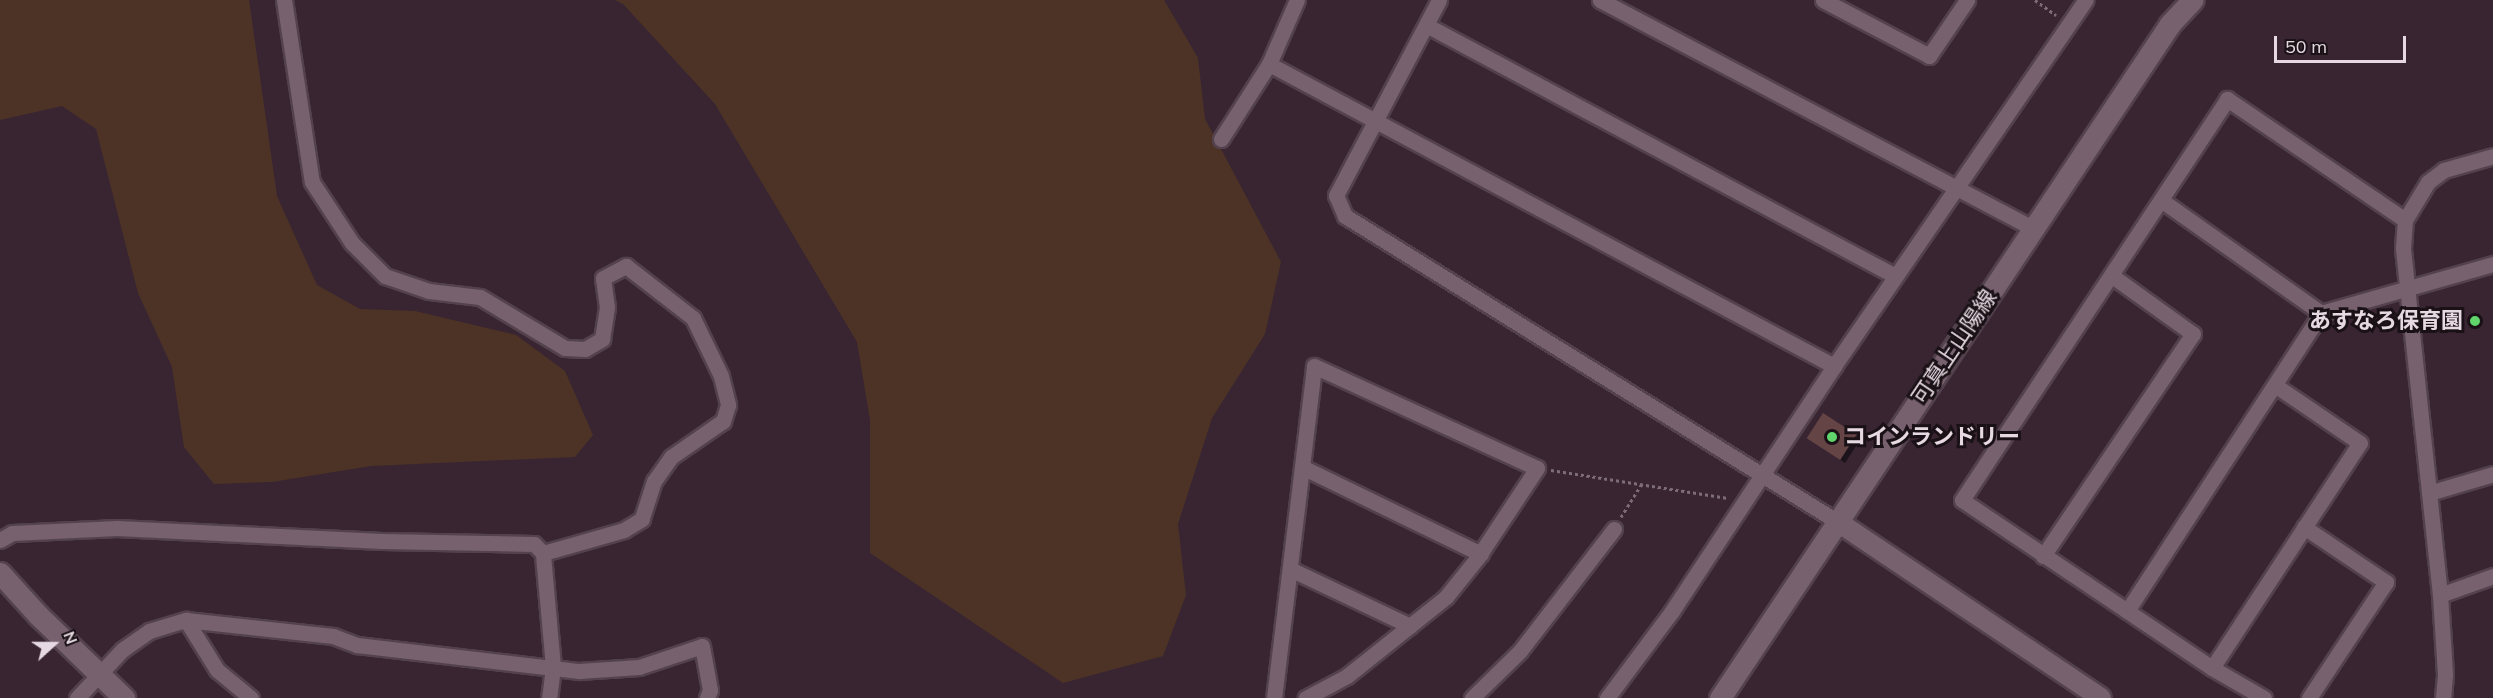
<!DOCTYPE html>
<html>
<head>
<meta charset="utf-8">
<style>
	body { margin:0 }
	#map { position:relative; width:2493px; height:698px; overflow:hidden; background:#382531; font-family:Mulish,"Noto Sans JP",sans-serif }
	div>[style] { position:absolute }
	.green>* { inset:0; background:#4d3326 }
	.shadow>* { inset:0; background:#0007 }
	.building>* { inset:0; background:#654446; transform-origin:0 0 }
	.path>* { height:3px; margin-top:-1.5px; transform-origin:0; background:repeating-linear-gradient(90deg,#7c6c76 0 3px,transparent 0 6px) }
	.roads { filter:drop-shadow(2px 0 #53424d) drop-shadow(-2px 0 #53424d) drop-shadow(0 2px #53424d) drop-shadow(0 -2px #53424d) }
	.minor>* { height:15px; margin:-7.5px; padding:0 7.5px; transform-origin:7.5px; border-radius:7.5px; background:#78616f }
	.tertiary>* { height:20px; margin:-10px; padding:0 10px; transform-origin:10px; border-radius:10px; background:#78616f }
	.secondary>* { height:21px; margin:-10.5px; padding:0 10.5px; transform-origin:10.5px; border-radius:10.5px; background:#78616f }
	.dots>* { width:16px; height:16px; translate:-50% -50%; box-sizing:border-box; border:3px solid #1a1117; border-radius:50% }
	span { translate:-50% -50%; white-space:nowrap; text-align:center; line-height:1.15; -webkit-text-stroke:6px #1a1117; paint-order:stroke }
	.poi-label { font-size:22px; color:#e6d9e1; font-weight:700 }
	.right { translate:-100% -50%; text-align:right }
	.left { translate:0 -50%; text-align:left }
	.street-label { font-size:22px; color:#e6d9e1 }
	.north { position:absolute; left:24px; top:614px; width:60px; height:60px; -webkit-text-stroke:4px #1a1117; paint-order:stroke; rotate:69deg; font-size:16px; font-weight:700; line-height:24px; text-align:center; color:#e6d9e1 }
	.north::after { content:''; display:block; margin:auto; width:21px; height:27px; background:#e6d9e1; clip-path:polygon(50% 0,100% 100%,50% 72%,0 100%) }
	.scale { position:absolute; left:2274px; top:36px; width:132px; height:27px; box-sizing:border-box; border:3px solid #e6d9e1; border-top:0; padding-left:8px; font-size:18px; line-height:21px; white-space:nowrap; color:#e6d9e1; -webkit-text-stroke:4px #1a1117; paint-order:stroke }
</style>
</head>
<body>
<div id="map">
	<div class="green">
		<i style="clip-path:polygon(0 0,249px 0,277px 196px,317px 285px,360px 309px,415px 311px,516px 335px,565px 371px,593px 435px,575px 457px,371px 466px,272px 482px,214px 484px,184px 447px,172px 367px,138px 293px,96px 129px,62px 106px,0 120px)"></i>
		<i style="clip-path:polygon(615px 0,1164px 0,1198px 58px,1205px 119px,1281px 262px,1265px 334px,1212px 418px,1178px 524px,1186px 595px,1163px 656px,1063px 683px,870px 553px,870px 420px,857px 342px,715px 104px,623px 4px)"></i>
	</div>
	<div class="shadow">
		<i style="clip-path:polygon(1856px 436px,1860px 440px,1845px 463px,1809px 438px)"></i>
	</div>
	<div class="building">
		<i style="left:1823px;top:413px;width:40px;height:30px;rotate:33deg"></i>
	</div>
	<div class="path">
		<i style="left:2035px;top:0;width:26px;rotate:36deg"></i>
		<i style="left:1551px;top:470px;width:179px;rotate:9deg"></i>
		<i style="left:1621px;top:517px;width:38px;rotate:-58deg"></i>
	</div>
	<div class="roads">
		<div class="minor">
			<i style="left:284px;top:0;width:184px;rotate:81.3deg"></i>
			<i style="left:312px;top:182px;width:73px;rotate:56.7deg"></i>
			<i style="left:352px;top:243px;width:47px;rotate:45deg"></i>
			<i style="left:385px;top:276px;width:46px;rotate:18.8deg"></i>
			<i style="left:429px;top:291px;width:51px;rotate:6.7deg"></i>
			<i style="left:480px;top:297px;width:99px;rotate:31deg"></i>
			<i style="left:565px;top:348px;width:20px;rotate:3deg"></i>
			<i style="left:585px;top:349px;width:20px;rotate:-30deg"></i>
			<i style="left:602px;top:339px;width:32px;rotate:-81deg"></i>
			<i style="left:607px;top:307px;width:29px;rotate:-98deg"></i>
			<i style="left:603px;top:278px;width:26px;rotate:-28deg"></i>
			<i style="left:626px;top:266px;width:85px;rotate:37.8deg"></i>
			<i style="left:693px;top:318px;width:64px;rotate:64.2deg"></i>
			<i style="left:721px;top:376px;width:30px;rotate:76deg"></i>
			<i style="left:728px;top:405px;width:17px;rotate:107deg"></i>
			<i style="left:723px;top:421px;width:63px;rotate:145.3deg"></i>
			<i style="left:671px;top:457px;width:29px;rotate:125deg"></i>
			<i style="left:654px;top:481px;width:40px;rotate:108deg"></i>
			<i style="left:642px;top:519px;width:21px;rotate:149deg"></i>
			<i style="left:624px;top:530px;width:84px;rotate:164.1deg"></i>
			<i style="left:1439px;top:0;width:221px;rotate:117.8deg"></i>
			<i style="left:1336px;top:195px;width:23px;rotate:67deg"></i>
			<i style="left:1345px;top:216px;width:580px;rotate:31.83deg"></i>
			<i style="left:1600px;top:0;width:489px;rotate:27.8deg"></i>
			<i style="left:1823px;top:0;width:120px;rotate:27.8deg"></i>
			<i style="left:1929px;top:56px;width:68px;rotate:-55.8deg"></i>
			<i style="left:1426px;top:25px;width:532px;rotate:28.15deg"></i>
			<i style="left:1269px;top:64px;width:641px;rotate:28.13deg"></i>
			<i style="left:1221px;top:139px;width:89px;rotate:-57.4deg"></i>
			<i style="left:1269px;top:64px;width:70px;rotate:-66.4deg"></i>
			<i style="left:2161px;top:200px;width:196px;rotate:35.2deg"></i>
			<i style="left:1302px;top:467px;width:199px;rotate:25.9deg"></i>
			<i style="left:2429px;top:493px;width:67px;rotate:-16.5deg"></i>
			<i style="left:2304px;top:527px;width:99px;rotate:33.9deg"></i>
			<i style="left:2386px;top:582px;width:139px;rotate:123.6deg"></i>
			<i style="left:0;top:540px;width:14px;rotate:-30deg"></i>
			<i style="left:12px;top:533px;width:105px;rotate:-2.7deg"></i>
			<i style="left:117px;top:528px;width:265px;rotate:2.8deg"></i>
			<i style="left:382px;top:541px;width:152px;rotate:1.1deg"></i>
			<i style="left:534px;top:544px;width:13px;rotate:45deg"></i>
			<i style="left:543px;top:553px;width:13px;rotate:86deg"></i>
			<i style="left:544px;top:566px;width:101px;rotate:84.9deg"></i>
			<i style="left:553px;top:667px;width:31px;rotate:97deg"></i>
			<i style="left:2043px;top:556px;width:268px;rotate:-56deg"></i>
			<i style="left:2193px;top:334px;width:101px;rotate:-144.3deg"></i>
			<i style="left:1290px;top:569px;width:133px;rotate:25.4deg"></i>
			<i style="left:2440px;top:595px;width:56px;rotate:-19.7deg"></i>
			<i style="left:2127px;top:611px;width:356px;rotate:-56.9deg"></i>
			<i style="left:2321px;top:313px;width:179px;rotate:-15.9deg"></i>
			<i style="left:186px;top:620px;width:59px;rotate:58.2deg"></i>
			<i style="left:217px;top:670px;width:44px;rotate:39.5deg"></i>
			<i style="left:2212px;top:668px;width:269px;rotate:-56.7deg"></i>
			<i style="left:2360px;top:443px;width:102px;rotate:-145.8deg"></i>
			<i style="left:77px;top:698px;width:66px;rotate:-46.8deg"></i>
			<i style="left:122px;top:650px;width:33px;rotate:-35deg"></i>
			<i style="left:149px;top:631px;width:39px;rotate:-17deg"></i>
			<i style="left:186px;top:620px;width:148px;rotate:6.2deg"></i>
			<i style="left:333px;top:636px;width:26px;rotate:21deg"></i>
			<i style="left:357px;top:645px;width:224px;rotate:6.7deg"></i>
			<i style="left:579px;top:671px;width:60px;rotate:-3.8deg"></i>
			<i style="left:639px;top:667px;width:66px;rotate:-18.4deg"></i>
			<i style="left:702px;top:646px;width:45px;rotate:79.7deg"></i>
			<i style="left:710px;top:690px;width:9px;rotate:111deg"></i>
			<i style="left:1274px;top:698px;width:334px;rotate:-83.1deg"></i>
			<i style="left:1314px;top:366px;width:245px;rotate:24.6deg"></i>
			<i style="left:1537px;top:468px;width:107px;rotate:123.5deg"></i>
			<i style="left:1478px;top:557px;width:51px;rotate:128.7deg"></i>
			<i style="left:1446px;top:597px;width:127px;rotate:141.4deg"></i>
			<i style="left:1347px;top:676px;width:47px;rotate:151.8deg"></i>
			<i style="left:1472px;top:698px;width:67px;rotate:-44.4deg"></i>
			<i style="left:1520px;top:651px;width:154px;rotate:-52.4deg"></i>
			<i style="left:1607px;top:698px;width:109px;rotate:-53.2deg"></i>
			<i style="left:1672px;top:611px;width:294px;rotate:-56.5deg"></i>
			<i style="left:1834px;top:366px;width:444px;rotate:-55.5deg"></i>
			<i style="left:2264px;top:698px;width:60px;rotate:-150deg"></i>
			<i style="left:2212px;top:668px;width:301px;rotate:-146.1deg"></i>
			<i style="left:1962px;top:500px;width:481px;rotate:-56.5deg"></i>
			<i style="left:2227px;top:99px;width:215px;rotate:34.2deg"></i>
			<i style="left:2443px;top:698px;width:24px;rotate:-85deg"></i>
			<i style="left:2445px;top:674px;width:79px;rotate:-93.6deg"></i>
			<i style="left:2440px;top:595px;width:349px;rotate:-96.1deg"></i>
			<i style="left:2403px;top:248px;width:28px;rotate:-86deg"></i>
			<i style="left:2405px;top:220px;width:44px;rotate:-58.8deg"></i>
			<i style="left:2428px;top:182px;width:20px;rotate:-37deg"></i>
			<i style="left:2444px;top:170px;width:51px;rotate:-15.9deg"></i>
		</div>
		<div class="tertiary">
			<i style="left:1838px;top:522px;width:316px;rotate:33.8deg"></i>
		</div>
		<div class="secondary">
			<i style="left:0;top:573px;width:57px;rotate:47.9deg"></i>
			<i style="left:38px;top:615px;width:120px;rotate:44deg"></i>
			<i style="left:1720px;top:698px;width:810px;rotate:-56.27deg"></i>
			<i style="left:2170px;top:24px;width:33px;rotate:-47deg"></i>
		</div>
	</div>
	<div class="dots">
		<i style="left:2475px;top:321px;background:#5fd56b"></i>
		<i style="left:1832px;top:437px;background:#5fd56b"></i>
	</div>
	<div class="poi-label">
		<span class="right" style="left:2463px;top:321px">あすなろ保育園</span>
		<span class="left" style="left:1844px;top:437px">コインランドリー</span>
	</div>
	<div class="street-label">
		<span style="left:1954px;top:347px;rotate:-56deg">可真上山陽線</span>
	</div>
	<div class="north">N</div>
	<div class="scale">50 m</div>
</div>
</body>
</html>
